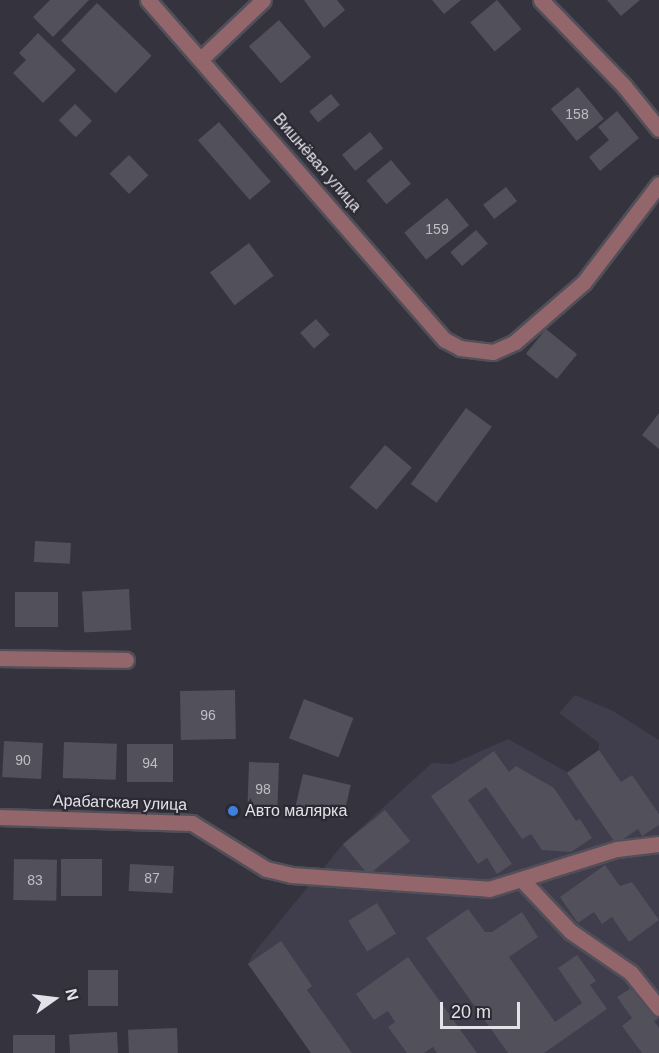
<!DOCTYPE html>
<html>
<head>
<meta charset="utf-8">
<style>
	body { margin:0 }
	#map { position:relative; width:659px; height:1053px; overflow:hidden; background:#35333d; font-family:Arial,sans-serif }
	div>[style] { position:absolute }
	.built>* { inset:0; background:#403d4d }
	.building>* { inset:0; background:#52505b; transform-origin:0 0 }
	.roads { filter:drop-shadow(2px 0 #514f58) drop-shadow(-2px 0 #514f58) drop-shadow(0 2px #514f58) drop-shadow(0 -2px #514f58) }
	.minor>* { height:15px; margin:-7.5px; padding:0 7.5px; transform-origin:7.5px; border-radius:7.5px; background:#92666a }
	.dots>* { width:16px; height:16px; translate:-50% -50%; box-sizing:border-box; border:3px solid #2b2933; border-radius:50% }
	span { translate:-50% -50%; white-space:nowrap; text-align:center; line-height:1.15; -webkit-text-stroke:4.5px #2b2933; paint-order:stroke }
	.number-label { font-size:14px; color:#bfbec5 }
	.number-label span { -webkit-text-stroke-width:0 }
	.street-label { font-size:16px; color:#e3e2e8 }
	.poi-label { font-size:16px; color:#e3e2e8 }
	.left { translate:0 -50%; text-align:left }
	.north { position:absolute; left:24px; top:969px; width:60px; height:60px; -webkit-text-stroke:4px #2b2933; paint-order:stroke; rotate:76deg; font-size:16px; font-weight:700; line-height:24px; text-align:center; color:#e3e2e8 }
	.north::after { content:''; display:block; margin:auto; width:21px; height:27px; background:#e3e2e8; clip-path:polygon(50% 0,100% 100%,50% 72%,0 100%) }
	.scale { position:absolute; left:440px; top:1002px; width:80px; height:27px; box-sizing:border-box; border:3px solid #e3e2e8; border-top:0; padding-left:8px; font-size:18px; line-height:21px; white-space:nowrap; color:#e3e2e8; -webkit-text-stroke:4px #2b2933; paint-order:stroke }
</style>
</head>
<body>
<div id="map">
	<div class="built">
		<i style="clip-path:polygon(575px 695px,613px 711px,659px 740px,659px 1053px,311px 1053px,248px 964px,253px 954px,343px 844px,432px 763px,452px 764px,508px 739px,567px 772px,599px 750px,599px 743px,559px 713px)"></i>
	</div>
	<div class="building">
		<i style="clip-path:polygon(50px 0,89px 0,53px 37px,33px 17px)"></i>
		<i style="clip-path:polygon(304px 0,337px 0,345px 10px,324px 28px)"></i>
		<i style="clip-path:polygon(432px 0,461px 0,444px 14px)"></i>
		<i style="left:497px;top:0;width:38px;height:35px;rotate:50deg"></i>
		<i style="clip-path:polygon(607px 0,640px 0,621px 16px)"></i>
		<i style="left:97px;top:3px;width:76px;height:52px;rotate:44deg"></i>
		<i style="left:279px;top:20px;width:49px;height:40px;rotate:49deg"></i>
		<i style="clip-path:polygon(38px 33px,76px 70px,43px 103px,13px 73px,26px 60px,19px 53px)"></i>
		<i style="left:578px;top:87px;width:41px;height:35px;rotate:51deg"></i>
		<i style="left:331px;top:94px;width:14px;height:28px;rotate:51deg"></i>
		<i style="left:75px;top:104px;width:24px;height:23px;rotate:45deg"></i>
		<i style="clip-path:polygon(617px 111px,639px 138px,600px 171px,589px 157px,609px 140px,598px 127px)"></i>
		<i style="left:219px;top:122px;width:79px;height:28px;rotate:49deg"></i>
		<i style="left:370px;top:132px;width:21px;height:36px;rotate:51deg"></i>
		<i style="left:129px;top:155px;width:28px;height:27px;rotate:46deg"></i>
		<i style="left:391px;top:160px;width:31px;height:32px;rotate:50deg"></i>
		<i style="left:506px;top:187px;width:18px;height:29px;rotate:52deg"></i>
		<i style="left:447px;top:198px;width:35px;height:55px;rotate:51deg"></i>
		<i style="left:476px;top:230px;width:18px;height:34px;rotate:49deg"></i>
		<i style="left:249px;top:243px;width:41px;height:49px;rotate:53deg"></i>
		<i style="left:316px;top:319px;width:21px;height:21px;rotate:49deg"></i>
		<i style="left:546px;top:329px;width:40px;height:32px;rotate:39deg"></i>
		<i style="left:466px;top:408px;width:32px;height:94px;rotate:36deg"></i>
		<i style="clip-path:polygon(659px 413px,659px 449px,642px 435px)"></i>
		<i style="left:385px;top:445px;width:35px;height:55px;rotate:40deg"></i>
		<i style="left:35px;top:541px;width:36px;height:21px;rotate:3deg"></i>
		<i style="left:129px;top:589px;width:41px;height:47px;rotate:87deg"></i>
		<i style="left:15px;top:592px;width:43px;height:35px"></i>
		<i style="left:235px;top:690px;width:49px;height:55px;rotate:89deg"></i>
		<i style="left:304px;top:699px;width:53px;height:42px;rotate:21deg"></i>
		<i style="left:4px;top:741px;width:39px;height:36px;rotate:3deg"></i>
		<i style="left:64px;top:742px;width:53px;height:36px;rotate:2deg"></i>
		<i style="left:127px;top:744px;width:46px;height:38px"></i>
		<i style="clip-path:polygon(599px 750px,621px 782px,632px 775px,659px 814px,659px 825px,642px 836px,638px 829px,616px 844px,567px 773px)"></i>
		<i style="clip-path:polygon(494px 751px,509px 772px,516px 766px,554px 788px,576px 821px,580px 819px,592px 838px,571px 852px,542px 850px,531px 834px,522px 839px,486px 787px,468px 800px,512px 864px,497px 874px,487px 858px,478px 864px,431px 796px)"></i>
		<i style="left:249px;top:762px;width:30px;height:53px;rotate:2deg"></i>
		<i style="left:303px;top:774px;width:49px;height:35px;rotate:13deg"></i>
		<i style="left:385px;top:810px;width:40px;height:54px;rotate:51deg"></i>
		<i style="left:14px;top:859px;width:43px;height:41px;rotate:1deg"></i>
		<i style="left:61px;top:859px;width:41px;height:37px"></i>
		<i style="left:130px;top:864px;width:44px;height:27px;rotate:3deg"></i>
		<i style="clip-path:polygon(605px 865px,620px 886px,632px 882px,659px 920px,629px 942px,612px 917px,602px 924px,594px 912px,578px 923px,560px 897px)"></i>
		<i style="left:377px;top:903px;width:36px;height:34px;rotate:58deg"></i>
		<i style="clip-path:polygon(468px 909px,485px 932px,492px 932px,522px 912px,538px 937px,509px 957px,555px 1022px,582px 1003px,558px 968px,577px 955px,596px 981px,590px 985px,607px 1009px,544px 1053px,508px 1053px,426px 938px)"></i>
		<i style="clip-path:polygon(281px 941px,312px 986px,307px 990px,352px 1053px,311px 1053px,248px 964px)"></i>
		<i style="clip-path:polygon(408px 957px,477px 1053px,437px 1053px,433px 1047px,424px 1053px,407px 1053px,388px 1027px,395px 1022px,388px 1011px,374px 1020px,356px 994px)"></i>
		<i style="left:88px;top:970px;width:30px;height:36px"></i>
		<i style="clip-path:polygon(631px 988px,658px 1019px,654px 1021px,659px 1028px,659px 1053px,642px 1053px,622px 1026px,632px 1018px,617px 997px)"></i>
		<i style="left:177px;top:1028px;width:25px;height:49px;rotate:88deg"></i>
		<i style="left:117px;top:1032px;width:21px;height:48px;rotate:87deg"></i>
		<i style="left:55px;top:1035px;width:18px;height:42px;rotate:90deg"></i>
	</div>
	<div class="roads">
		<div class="minor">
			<i style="left:148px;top:0;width:451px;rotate:48.9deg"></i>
			<i style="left:445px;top:340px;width:17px;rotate:28deg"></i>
			<i style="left:460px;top:348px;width:33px;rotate:7deg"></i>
			<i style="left:493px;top:352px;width:24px;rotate:-24deg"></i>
			<i style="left:515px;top:342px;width:91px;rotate:-41deg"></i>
			<i style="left:584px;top:282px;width:123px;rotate:-52.6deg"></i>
			<i style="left:541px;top:0;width:120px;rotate:46deg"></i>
			<i style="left:624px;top:86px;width:55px;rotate:50.9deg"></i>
			<i style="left:202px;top:58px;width:84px;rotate:-43.6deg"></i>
			<i style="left:0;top:658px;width:126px;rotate:0.9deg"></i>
			<i style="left:0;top:817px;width:192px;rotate:1.8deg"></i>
			<i style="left:192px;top:823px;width:87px;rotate:31.9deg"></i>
			<i style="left:266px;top:869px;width:26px;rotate:13deg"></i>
			<i style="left:291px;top:875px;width:198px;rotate:4deg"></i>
			<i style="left:489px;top:889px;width:134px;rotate:-17.4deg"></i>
			<i style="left:617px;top:849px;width:42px;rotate:-6.8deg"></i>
			<i style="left:522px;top:880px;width:70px;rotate:46.7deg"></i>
			<i style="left:570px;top:931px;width:74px;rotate:34.5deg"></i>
			<i style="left:631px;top:973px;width:45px;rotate:51.3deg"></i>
		</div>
	</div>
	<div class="dots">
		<i style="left:233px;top:811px;background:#3f7fe0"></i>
	</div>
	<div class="number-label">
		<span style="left:577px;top:114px">158</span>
		<span style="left:437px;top:229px">159</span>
		<span style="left:208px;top:715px">96</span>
		<span style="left:23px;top:760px">90</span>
		<span style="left:150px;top:763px">94</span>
		<span style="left:263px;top:789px">98</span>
		<span style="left:152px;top:878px">87</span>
		<span style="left:35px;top:880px">83</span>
	</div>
	<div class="street-label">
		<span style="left:317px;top:163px;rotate:49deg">Вишнёвая улица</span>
		<span style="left:120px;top:803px;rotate:2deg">Арабатская улица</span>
	</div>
	<div class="poi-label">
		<span class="left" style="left:245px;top:811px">Авто малярка</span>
	</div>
	<div class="north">N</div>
	<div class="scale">20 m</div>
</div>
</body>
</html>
